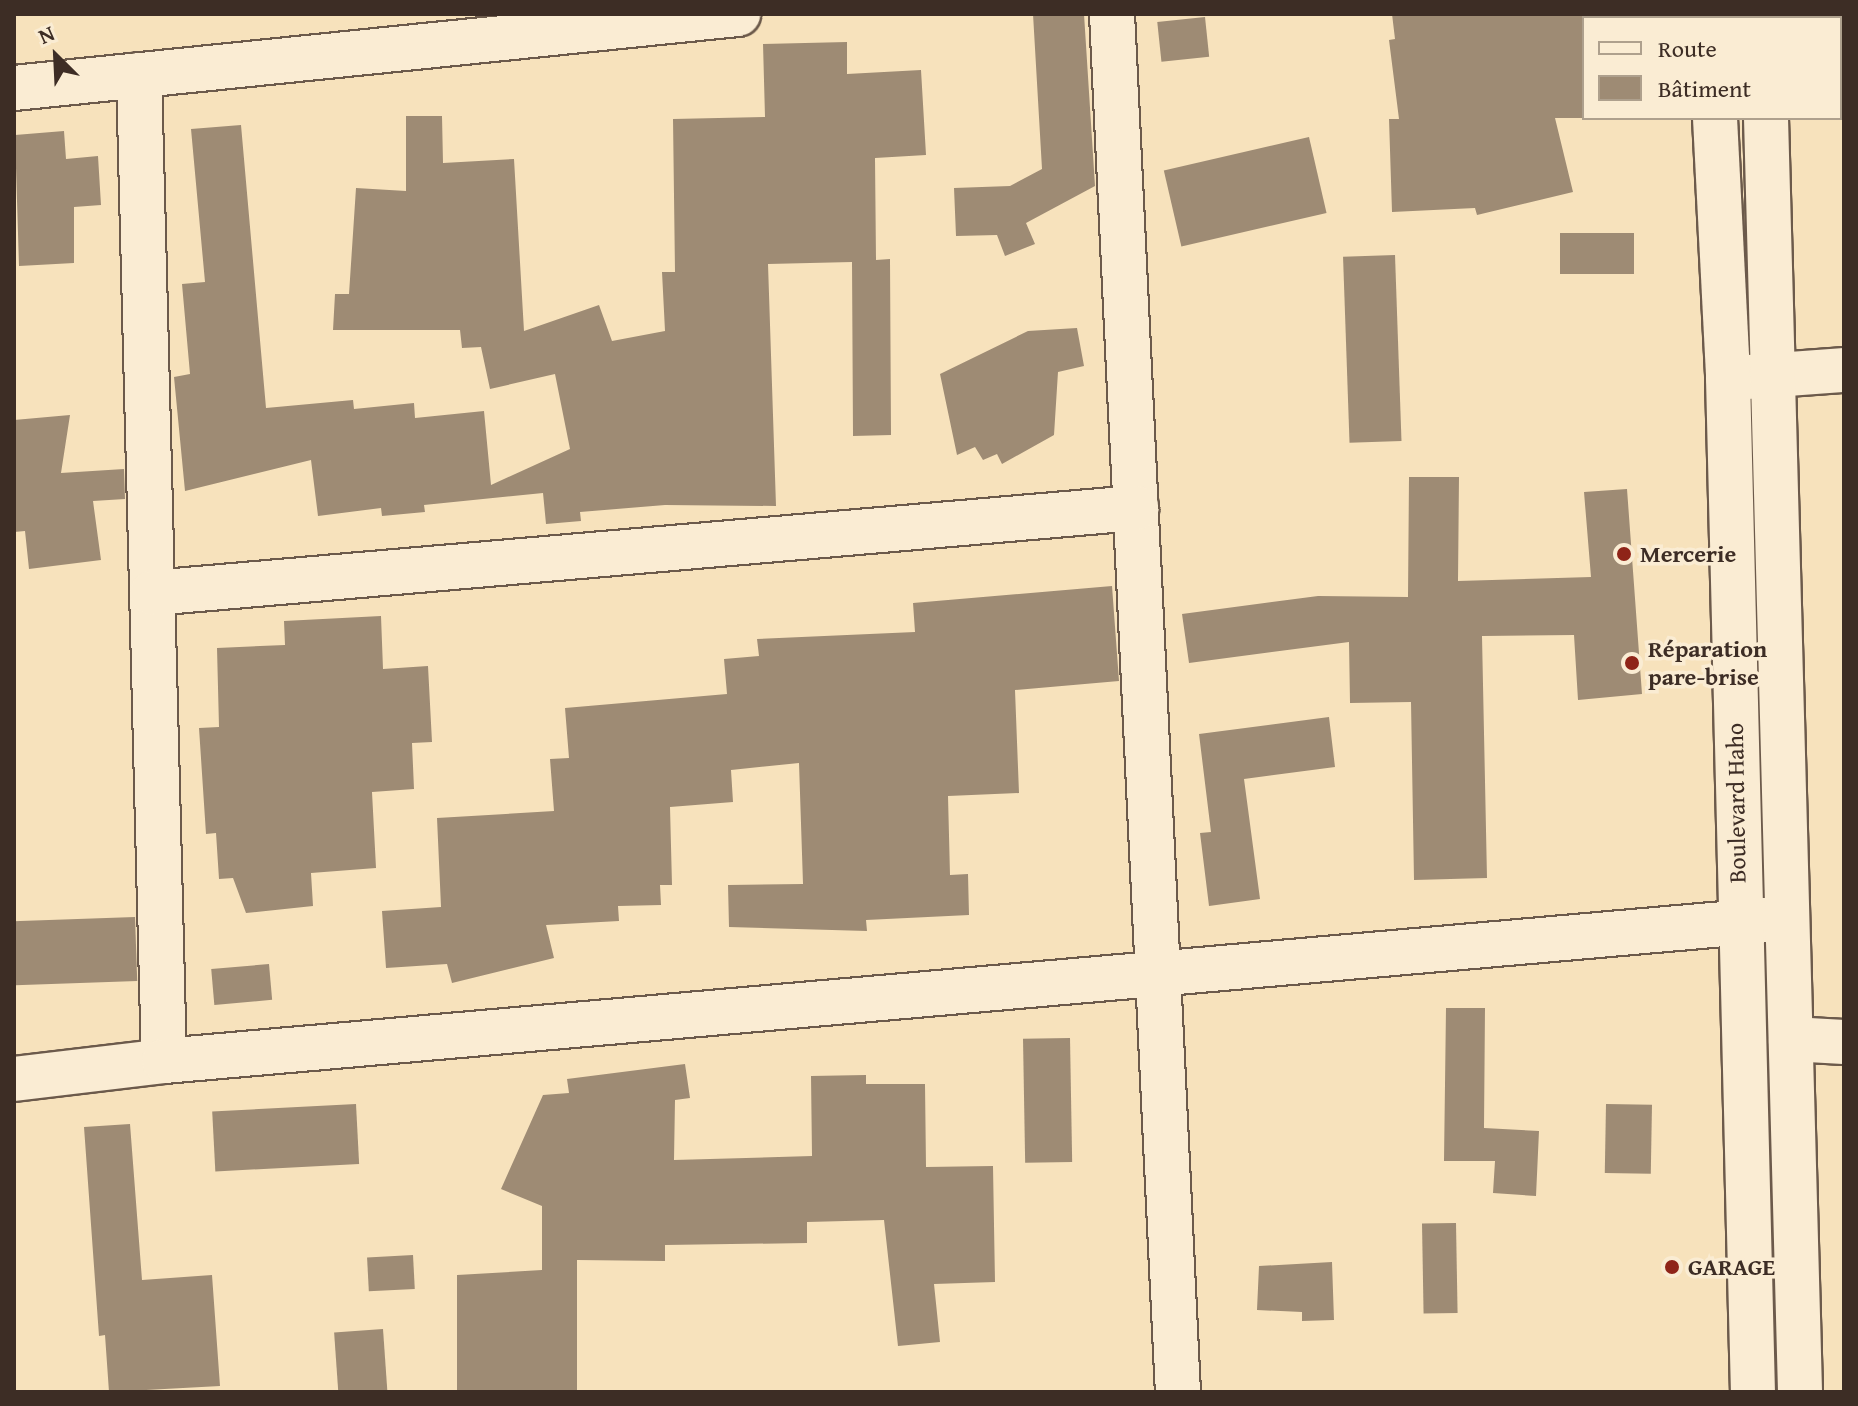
<!DOCTYPE html>
<html>
<head>
<meta charset="utf-8">
<style>
	body { margin:0 }
	#map { position:relative; width:1858px; height:1406px; overflow:hidden; background:#f7e2bc; font-family:"Gentium Book Plus",serif }
	div>[style] { position:absolute }
	.building>* { inset:0; background:#9e8b74; transform-origin:0 0 }
	.roads { filter:drop-shadow(2px 0 #6c5a4b) drop-shadow(-2px 0 #6c5a4b) drop-shadow(0 2px #6c5a4b) drop-shadow(0 -2px #6c5a4b) }
	.minor>* { height:44px; margin:-22px; padding:0 22px; transform-origin:22px; border-radius:22px; background:#faecd3 }
	.secondary>* { height:44px; margin:-22px; padding:0 22px; transform-origin:22px; border-radius:22px; background:#faecd3 }
	.dots>* { width:22px; height:22px; translate:-50% -50%; box-sizing:border-box; border:4px solid #faecd3; border-radius:50% }
	span { translate:-50% -50%; white-space:nowrap; text-align:center; line-height:1.15; -webkit-text-stroke:7px #faecd3; paint-order:stroke }
	.poi-label { font-size:24px; color:#3d2d25; font-weight:700 }
	.left { translate:0 -50%; text-align:left }
	.street-label { font-size:24px; color:#3d2d25 }
	.frame { position:absolute; inset:0; border:16px solid #3d2d25; pointer-events:none }
	.legend { position:absolute; left:1582px; top:16px; width:260px; height:104px; box-sizing:border-box; background:#faecd3; border:2px solid #aea08d; margin:0; padding:10px 14px; list-style:none; font-size:24px; color:#3d2d25 }
	.legend li { display:flex; align-items:center; gap:16px; height:40px }
	.legend b { width:40px; border:2px solid #aea08d }
	.north { position:absolute; left:16px; top:16px; width:80px; height:80px; -webkit-text-stroke:6px #faecd3; paint-order:stroke; rotate:336deg; font-size:22px; font-weight:700; line-height:32px; text-align:center; color:#3d2d25 }
	.north::after { content:''; display:block; margin:auto; width:28px; height:36px; background:#3d2d25; clip-path:polygon(50% 0,100% 100%,50% 72%,0 100%) }
</style>
</head>
<body>
<div id="map">
	<div class="building">
		<i style="clip-path:polygon(1033px 14px,1084px 14px,1095px 186px,1026px 223px,1035px 244px,1005px 256px,997px 235px,956px 236px,954px 188px,1010px 186px,1042px 169px)"></i>
		<i style="clip-path:polygon(1392px 14px,1584px 14px,1584px 118px,1555px 118px,1573px 192px,1477px 215px,1475px 208px,1392px 212px,1389px 119px,1399px 119px,1389px 40px,1395px 39px)"></i>
		<i style="left:1205px;top:17px;width:40px;height:48px;rotate:84deg"></i>
		<i style="clip-path:polygon(847px 42px,847px 74px,921px 70px,926px 155px,875px 158px,876px 260px,890px 259px,891px 435px,853px 436px,852px 262px,768px 264px,776px 506px,665px 505px,580px 512px,581px 521px,546px 524px,543px 493px,424px 505px,425px 512px,382px 516px,381px 508px,318px 516px,311px 460px,185px 491px,174px 377px,190px 374px,182px 284px,205px 282px,191px 129px,241px 125px,266px 408px,353px 400px,354px 409px,414px 403px,415px 418px,484px 411px,491px 485px,570px 449px,555px 374px,490px 389px,481px 347px,462px 348px,460px 330px,333px 330px,335px 294px,349px 294px,356px 188px,406px 191px,406px 116px,442px 116px,443px 163px,514px 159px,524px 331px,599px 305px,612px 341px,665px 331px,662px 272px,675px 272px,673px 119px,765px 117px,763px 44px)"></i>
		<i style="clip-path:polygon(64px 131px,66px 159px,98px 156px,101px 205px,74px 207px,74px 263px,19px 266px,15px 135px)"></i>
		<i style="left:1309px;top:137px;width:78px;height:149px;rotate:77deg"></i>
		<i style="left:1560px;top:233px;width:74px;height:41px"></i>
		<i style="left:1395px;top:255px;width:186px;height:52px;rotate:88deg"></i>
		<i style="clip-path:polygon(1077px 328px,1084px 366px,1058px 372px,1054px 435px,1002px 464px,997px 454px,983px 460px,975px 447px,957px 455px,940px 374px,1028px 331px)"></i>
		<i style="clip-path:polygon(70px 415px,61px 473px,124px 469px,125px 499px,93px 501px,101px 560px,29px 569px,25px 531px,14px 532px,14px 420px)"></i>
		<i style="clip-path:polygon(1409px 477px,1459px 477px,1458px 581px,1591px 577px,1584px 492px,1627px 489px,1642px 694px,1578px 700px,1574px 635px,1482px 636px,1487px 878px,1414px 880px,1411px 702px,1350px 703px,1349px 642px,1189px 663px,1182px 614px,1318px 596px,1408px 597px)"></i>
		<i style="clip-path:polygon(1112px 586px,1119px 681px,1015px 690px,1019px 793px,948px 796px,950px 875px,968px 874px,969px 915px,866px 920px,867px 931px,729px 927px,728px 885px,803px 884px,799px 763px,731px 770px,733px 802px,670px 807px,672px 885px,660px 885px,661px 905px,618px 906px,619px 921px,546px 925px,554px 958px,452px 983px,447px 964px,386px 968px,382px 911px,441px 907px,437px 818px,554px 811px,550px 759px,569px 758px,565px 708px,727px 694px,724px 659px,759px 656px,757px 639px,915px 632px,913px 603px)"></i>
		<i style="clip-path:polygon(381px 616px,383px 669px,428px 666px,432px 742px,412px 743px,414px 789px,372px 792px,376px 868px,311px 873px,313px 906px,246px 913px,233px 878px,219px 879px,216px 833px,206px 834px,199px 728px,219px 727px,217px 648px,285px 645px,284px 621px)"></i>
		<i style="clip-path:polygon(1329px 717px,1335px 767px,1244px 779px,1260px 899px,1209px 906px,1200px 833px,1211px 832px,1199px 734px)"></i>
		<i style="left:135px;top:917px;width:64px;height:122px;rotate:88deg"></i>
		<i style="left:269px;top:964px;width:36px;height:58px;rotate:85deg"></i>
		<i style="clip-path:polygon(1446px 1008px,1485px 1008px,1484px 1128px,1539px 1131px,1536px 1196px,1493px 1193px,1495px 1161px,1444px 1161px)"></i>
		<i style="left:1070px;top:1038px;width:124px;height:47px;rotate:89deg"></i>
		<i style="clip-path:polygon(685px 1064px,690px 1098px,675px 1100px,674px 1160px,812px 1156px,811px 1076px,866px 1075px,866px 1084px,925px 1084px,926px 1167px,993px 1166px,995px 1282px,934px 1284px,940px 1342px,898px 1346px,884px 1220px,807px 1222px,807px 1243px,665px 1245px,665px 1261px,577px 1260px,577px 1392px,457px 1392px,457px 1275px,542px 1270px,542px 1206px,501px 1189px,543px 1095px,569px 1093px,567px 1079px)"></i>
		<i style="left:356px;top:1104px;width:60px;height:144px;rotate:87deg"></i>
		<i style="left:1606px;top:1104px;width:46px;height:69px;rotate:1deg"></i>
		<i style="clip-path:polygon(130px 1124px,142px 1280px,212px 1275px,220px 1386px,109px 1392px,105px 1335px,99px 1336px,84px 1127px)"></i>
		<i style="left:1456px;top:1223px;width:90px;height:34px;rotate:89deg"></i>
		<i style="left:413px;top:1255px;width:34px;height:46px;rotate:87deg"></i>
		<i style="clip-path:polygon(1332px 1262px,1334px 1320px,1302px 1321px,1302px 1312px,1257px 1310px,1259px 1266px)"></i>
		<i style="left:383px;top:1329px;width:63px;height:49px;rotate:86deg"></i>
	</div>
	<div class="roads">
		<div class="minor">
			<i style="left:1112px;top:14px;width:1380px;rotate:87.26deg"></i>
			<i style="left:139px;top:75px;width:986px;rotate:88.55deg"></i>
			<i style="left:14px;top:88px;width:728px;rotate:-5.84deg"></i>
			<i style="left:1734px;top:378px;width:110px;rotate:-4.2deg"></i>
			<i style="left:152px;top:593px;width:988px;rotate:-4.94deg"></i>
			<i style="left:1791px;top:1039px;width:53px;rotate:3.2deg"></i>
			<i style="left:14px;top:1079px;width:151px;rotate:-6.8deg"></i>
			<i style="left:164px;top:1061px;width:1622px;rotate:-5.02deg"></i>
		</div>
		<div class="secondary">
			<i style="left:1711px;top:14px;width:4px;rotate:90deg"></i>
			<i style="left:1762px;top:14px;width:4px;rotate:90deg"></i>
			<i style="left:1715px;top:118px;width:260px;rotate:87.1deg"></i>
			<i style="left:1728px;top:378px;width:1014px;rotate:88.59deg"></i>
			<i style="left:1766px;top:118px;width:1274px;rotate:88.47deg"></i>
		</div>
	</div>
	<div class="dots">
		<i style="left:1624px;top:554px;background:#8f2418"></i>
		<i style="left:1632px;top:663px;background:#8f2418"></i>
		<i style="left:1672px;top:1267px;background:#8f2418"></i>
	</div>
	<div class="poi-label">
		<span class="left" style="left:1640px;top:554px">Mercerie</span>
		<span class="left" style="left:1648px;top:663px">Réparation<br>pare-brise</span>
		<span class="left" style="left:1688px;top:1267px">GARAGE</span>
	</div>
	<div class="street-label">
		<span style="left:1736px;top:803px;rotate:-91deg">Boulevard Haho</span>
	</div>
	<div class="frame"></div>
	<ul class="legend">
	<li><b style="height:10px;background:#faecd3"></b>Route</li>
	<li><b style="height:22px;background:#9e8b74"></b>Bâtiment</li>
	</ul>
	<div class="north">N</div>
</div>
</body>
</html>
